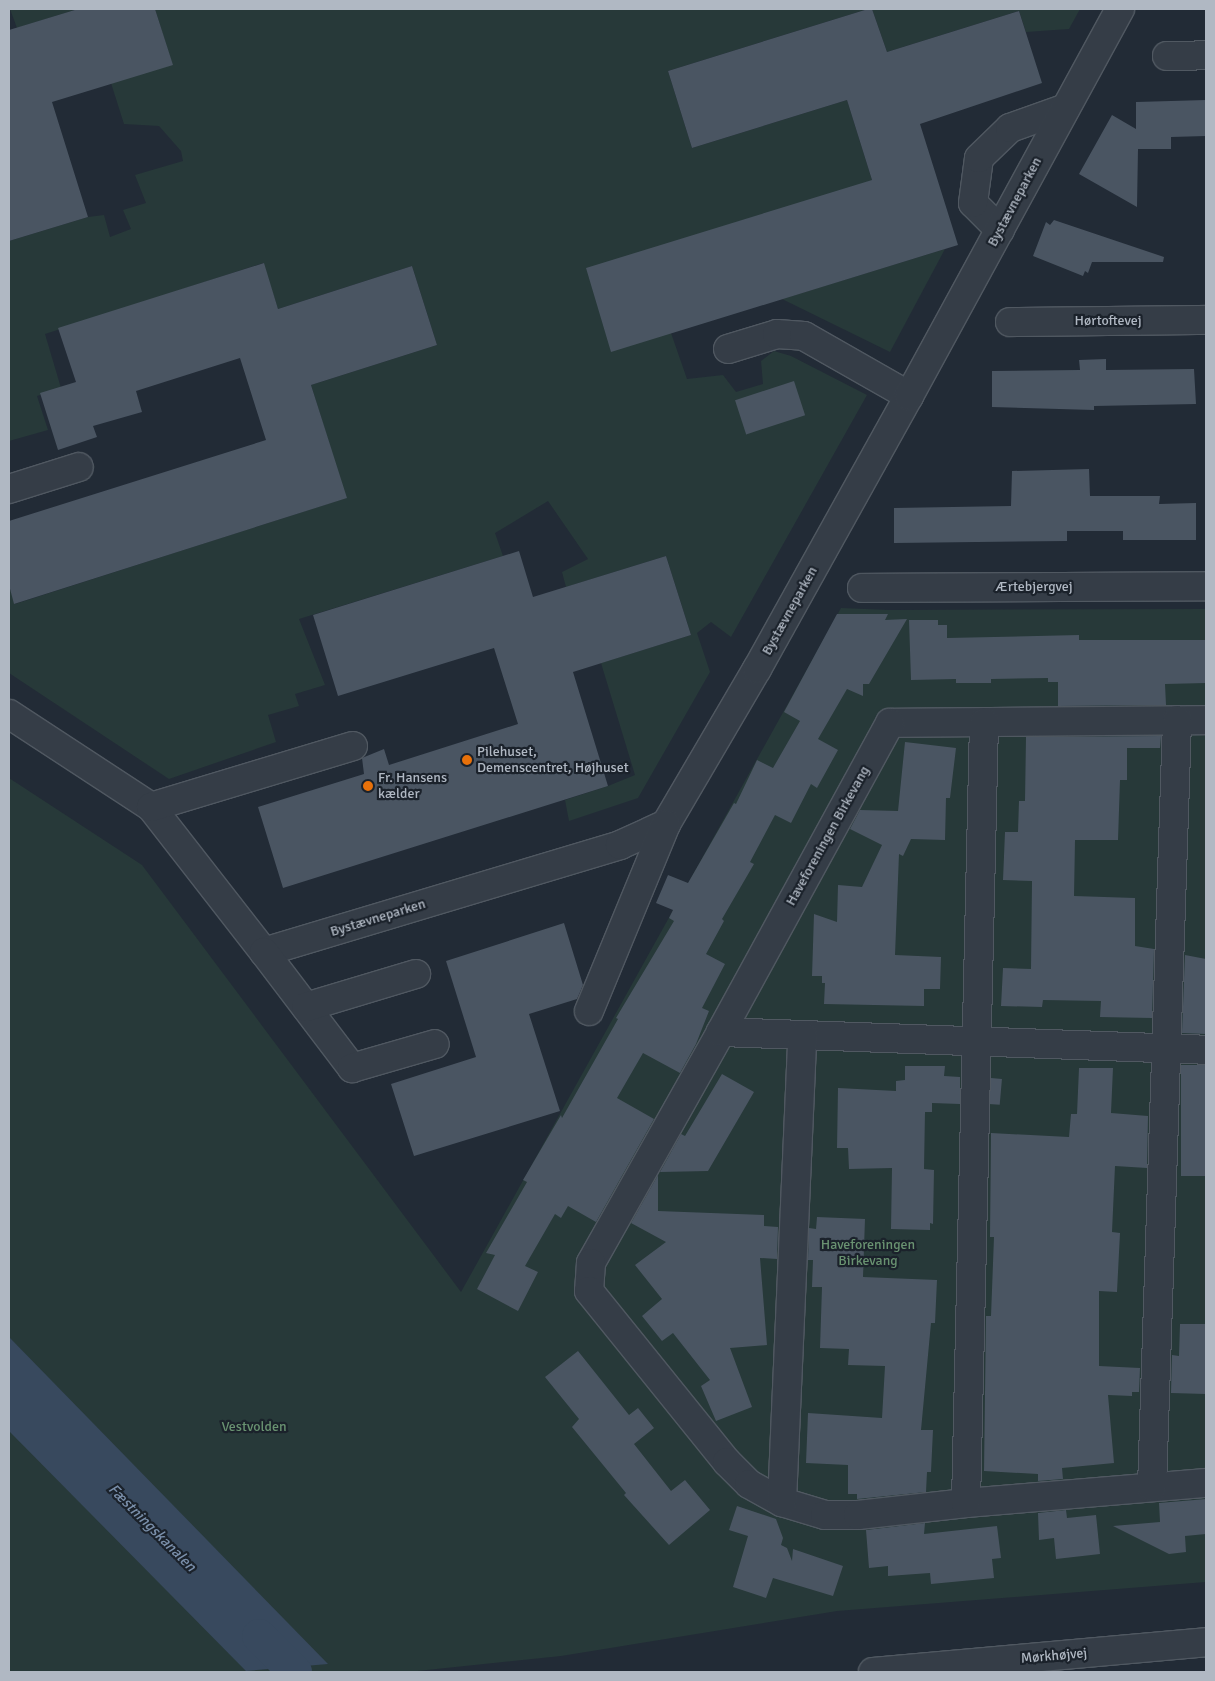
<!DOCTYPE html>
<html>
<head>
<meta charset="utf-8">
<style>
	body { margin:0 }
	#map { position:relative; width:1215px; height:1681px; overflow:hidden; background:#222b36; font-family:Signika,sans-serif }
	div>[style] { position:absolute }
	.green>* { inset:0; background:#273939 }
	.water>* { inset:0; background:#38495e }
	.canal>* { height:34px; margin:-17px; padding:0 17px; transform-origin:17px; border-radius:17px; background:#38495e }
	.building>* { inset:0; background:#4a5562; transform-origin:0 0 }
	.roads { filter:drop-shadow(1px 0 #505861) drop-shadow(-1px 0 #505861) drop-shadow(0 1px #505861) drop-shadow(0 -1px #505861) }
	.minor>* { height:28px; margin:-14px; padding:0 14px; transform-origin:14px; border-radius:14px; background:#353d47 }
	.dots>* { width:14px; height:14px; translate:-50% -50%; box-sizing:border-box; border:2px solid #1b222b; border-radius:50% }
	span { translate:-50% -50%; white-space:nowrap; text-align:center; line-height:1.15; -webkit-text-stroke:4.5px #1b222b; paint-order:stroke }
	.street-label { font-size:14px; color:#b0b8c3 }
	.poi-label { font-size:14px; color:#b0b8c3 }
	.left { translate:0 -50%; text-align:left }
	.park-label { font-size:14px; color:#699271 }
	.water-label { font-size:15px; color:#7a8faa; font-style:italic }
	.frame { position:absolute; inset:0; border:10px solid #b0b8c3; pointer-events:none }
</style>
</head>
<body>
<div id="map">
	<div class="green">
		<i style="clip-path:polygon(10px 9px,78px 9px,17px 28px)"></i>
		<i style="clip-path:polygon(155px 9px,868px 9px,668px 71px,692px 148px,847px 100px,872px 180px,671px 333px,687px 379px,723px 375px,736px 392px,763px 384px,761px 361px,774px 351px,791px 356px,867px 395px,731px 637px,711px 622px,697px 633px,710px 672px,638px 798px,569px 821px,565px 800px,608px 786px,635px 775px,601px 663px,691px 635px,666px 556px,566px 587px,562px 572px,588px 559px,548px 501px,495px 533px,503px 556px,299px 619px,325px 685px,295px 694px,299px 706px,268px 715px,276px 742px,169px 779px,9px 673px,9px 585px,15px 604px,346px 498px,311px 385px,437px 345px,412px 266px,278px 309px,263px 263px,45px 334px,61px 388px,37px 396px,48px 430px,9px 441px,9px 241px,88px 217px,104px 215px,110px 237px,131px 229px,123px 210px,146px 203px,135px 175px,183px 161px,181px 151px,159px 126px,124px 124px,111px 83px,172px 64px)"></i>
		<i style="clip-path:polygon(872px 9px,1080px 9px,1069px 29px,1026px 32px,1019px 11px,887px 52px)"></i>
		<i style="clip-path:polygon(945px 249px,890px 352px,782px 299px)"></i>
		<i style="clip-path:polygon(841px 608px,889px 610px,1206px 609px,1206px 1582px,837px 1611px,561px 1656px,408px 1672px,9px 1672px,9px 778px,142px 865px,461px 1292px)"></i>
	</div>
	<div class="water">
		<i style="clip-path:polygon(9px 1337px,328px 1664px,246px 1671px,9px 1431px)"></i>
	</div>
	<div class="canal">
		<i style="left:259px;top:1636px;width:51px;rotate:45deg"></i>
	</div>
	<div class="building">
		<i style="clip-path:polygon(78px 9px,155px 9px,173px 65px,52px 102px,88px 217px,9px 241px,9px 30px)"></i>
		<i style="clip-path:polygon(868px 9px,872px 9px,887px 52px,1019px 11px,1042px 83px,920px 124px,958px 245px,611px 352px,586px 268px,872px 180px,847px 100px,692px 148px,668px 71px)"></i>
		<i style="clip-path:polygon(1206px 100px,1206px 136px,1171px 137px,1171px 149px,1138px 149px,1137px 207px,1079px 174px,1112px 115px,1136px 129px,1136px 102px)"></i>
		<i style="clip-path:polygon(1054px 220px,1164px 257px,1163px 262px,1092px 262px,1088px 273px,1085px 271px,1083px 276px,1033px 256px,1046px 222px,1050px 225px)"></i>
		<i style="clip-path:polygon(264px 263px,278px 309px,412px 266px,437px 345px,311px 385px,347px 498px,14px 604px,9px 585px,9px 521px,266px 440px,240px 358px,136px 391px,142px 412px,93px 426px,97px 437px,58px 450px,40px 393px,76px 382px,58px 328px)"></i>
		<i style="clip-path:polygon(1106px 359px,1106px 370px,1194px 369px,1196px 404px,1094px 406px,1094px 410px,992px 407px,992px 371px,1080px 370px,1079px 360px)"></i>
		<i style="left:794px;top:381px;width:36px;height:62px;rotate:72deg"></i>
		<i style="clip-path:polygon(1089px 469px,1090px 496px,1160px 496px,1159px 504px,1196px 503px,1196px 540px,1123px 540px,1123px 531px,1067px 531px,1067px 541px,894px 543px,894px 508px,1011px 506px,1012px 471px)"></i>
		<i style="clip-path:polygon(519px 551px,533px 597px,666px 556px,691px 635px,573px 672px,608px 786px,283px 888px,258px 807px,364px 774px,362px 758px,384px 749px,389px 765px,518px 724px,494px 648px,338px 696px,313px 615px)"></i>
		<i style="clip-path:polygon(837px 614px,888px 614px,885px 620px,907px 619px,869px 684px,863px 684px,863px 696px,847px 689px,818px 739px,838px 750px,817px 788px,811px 784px,791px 823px,775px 815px,750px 862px,754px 864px,722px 919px,724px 921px,706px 954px,725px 964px,702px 1008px,709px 1011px,696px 1044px,680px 1073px,643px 1053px,617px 1098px,654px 1119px,596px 1222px,568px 1206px,561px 1218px,555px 1214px,525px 1266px,538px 1272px,518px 1311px,477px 1289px,495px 1255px,486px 1253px,527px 1182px,523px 1180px,561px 1115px,562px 1118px,618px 1019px,616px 1018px,674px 921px,669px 918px,673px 910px,656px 903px,668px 875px,688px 883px,734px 803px,736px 804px,757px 760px,773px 768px,800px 721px,784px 712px)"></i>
		<i style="clip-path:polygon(909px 620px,938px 620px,938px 625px,947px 625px,947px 638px,1079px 635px,1079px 640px,1206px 640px,1206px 683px,1165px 684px,1166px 705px,1058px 706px,1058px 682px,1048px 682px,1048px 678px,991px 679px,991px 683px,956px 683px,956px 679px,911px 680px)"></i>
		<i style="clip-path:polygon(1161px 736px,1160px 748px,1127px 748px,1127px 780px,1120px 780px,1118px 840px,1075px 840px,1074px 896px,1135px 898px,1135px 946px,1154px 949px,1152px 1018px,1100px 1017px,1101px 1001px,1043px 1000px,1042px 1007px,1001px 1006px,1003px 968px,1031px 969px,1032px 881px,1003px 880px,1005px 832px,1018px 832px,1019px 801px,1025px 801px,1026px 737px)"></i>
		<i style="clip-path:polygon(905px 742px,956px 748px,950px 798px,946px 798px,945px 840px,911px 839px,903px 856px,899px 854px,895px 955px,941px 957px,940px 989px,924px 989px,924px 1006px,824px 1004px,825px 983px,822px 983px,822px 976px,812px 976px,814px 914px,837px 922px,838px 885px,862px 887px,882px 845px,850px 829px,860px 810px,898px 811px)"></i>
		<i style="clip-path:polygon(564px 923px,583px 985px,577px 999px,529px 1014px,560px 1111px,414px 1156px,391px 1084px,476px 1057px,446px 961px)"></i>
		<i style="clip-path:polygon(1185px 955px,1206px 959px,1206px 1034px,1182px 1033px)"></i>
		<i style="left:1181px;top:1065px;width:25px;height:111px"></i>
		<i style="clip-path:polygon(905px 1066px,945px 1066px,944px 1076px,960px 1077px,960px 1104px,932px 1103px,932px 1112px,925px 1112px,924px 1169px,934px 1170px,933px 1224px,930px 1223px,930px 1230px,891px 1229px,892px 1168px,849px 1169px,848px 1148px,837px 1148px,838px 1088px,896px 1091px,896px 1081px,905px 1080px)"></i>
		<i style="clip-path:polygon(1079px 1068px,1113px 1068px,1111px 1113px,1148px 1116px,1147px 1168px,1115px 1166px,1112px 1232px,1120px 1233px,1117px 1292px,1099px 1291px,1099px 1366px,1140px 1368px,1139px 1392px,1132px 1392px,1132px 1396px,1108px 1395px,1114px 1463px,1062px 1468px,1063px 1479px,1038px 1481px,1038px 1474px,984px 1471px,986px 1316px,991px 1316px,994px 1237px,990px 1237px,991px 1133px,1069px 1137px,1071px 1114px,1077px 1114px)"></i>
		<i style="clip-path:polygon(722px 1074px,754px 1092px,708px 1171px,660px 1172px,681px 1134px,685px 1136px)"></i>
		<i style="left:991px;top:1078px;width:11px;height:26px;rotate:5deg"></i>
		<i style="clip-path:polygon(658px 1175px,658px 1211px,764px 1215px,764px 1226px,778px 1227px,777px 1259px,760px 1258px,767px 1345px,730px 1348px,752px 1407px,716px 1421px,701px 1386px,710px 1380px,673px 1333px,662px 1341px,642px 1316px,662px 1299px,635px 1265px,666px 1242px,631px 1223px)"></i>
		<i style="clip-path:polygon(817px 1217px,865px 1219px,863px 1277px,937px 1280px,935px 1323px,931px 1323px,921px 1430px,933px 1430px,931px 1472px,927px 1472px,926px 1492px,857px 1499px,857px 1494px,848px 1494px,848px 1465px,806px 1463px,808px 1413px,882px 1418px,885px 1366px,848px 1365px,849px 1349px,820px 1348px,822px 1287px,812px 1287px,813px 1260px,808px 1260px,809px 1228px,816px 1229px)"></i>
		<i style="clip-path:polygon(1180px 1324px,1206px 1324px,1206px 1394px,1171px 1393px,1172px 1355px,1179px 1356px)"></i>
		<i style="clip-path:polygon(578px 1351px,629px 1415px,638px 1408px,654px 1428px,634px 1444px,671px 1491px,685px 1480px,710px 1510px,669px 1545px,624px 1495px,626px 1493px,572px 1427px,579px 1419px,545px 1377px)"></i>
		<i style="clip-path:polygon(1206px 1499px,1206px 1534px,1185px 1536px,1186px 1552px,1169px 1554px,1113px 1526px,1160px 1522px,1159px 1503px)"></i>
		<i style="clip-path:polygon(737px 1506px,776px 1519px,783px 1538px,781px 1545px,787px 1548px,792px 1561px,793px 1549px,843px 1566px,833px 1596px,773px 1578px,766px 1598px,733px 1587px,748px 1536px,729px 1530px)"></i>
		<i style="clip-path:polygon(1066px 1510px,1067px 1518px,1096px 1515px,1100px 1554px,1056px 1559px,1054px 1538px,1039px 1540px,1038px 1513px)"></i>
		<i style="clip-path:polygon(925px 1523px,924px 1534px,997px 1526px,1001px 1558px,992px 1559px,994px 1578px,931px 1584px,930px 1573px,888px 1576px,888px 1566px,869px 1568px,866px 1530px)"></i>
	</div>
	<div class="roads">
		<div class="minor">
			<i style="left:1167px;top:56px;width:39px;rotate:-1deg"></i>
			<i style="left:1000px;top:230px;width:38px;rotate:-135deg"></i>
			<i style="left:973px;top:203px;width:45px;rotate:-82.4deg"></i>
			<i style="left:979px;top:158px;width:43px;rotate:-44.1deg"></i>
			<i style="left:1010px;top:128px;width:59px;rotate:-19.7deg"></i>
			<i style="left:1010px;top:322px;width:196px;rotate:-0.6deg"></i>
			<i style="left:728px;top:349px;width:51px;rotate:-17deg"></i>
			<i style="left:777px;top:334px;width:27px;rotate:4deg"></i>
			<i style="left:804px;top:336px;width:121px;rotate:29.7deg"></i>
			<i style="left:9px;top:489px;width:73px;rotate:-17.4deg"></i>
			<i style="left:862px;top:588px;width:344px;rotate:-0.3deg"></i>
			<i style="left:9px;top:714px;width:170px;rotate:33.2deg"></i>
			<i style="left:151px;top:807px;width:184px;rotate:52.1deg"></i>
			<i style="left:264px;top:952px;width:372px;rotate:-16.7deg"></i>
			<i style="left:620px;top:845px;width:51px;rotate:-24.5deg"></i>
			<i style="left:666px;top:824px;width:180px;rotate:-59.6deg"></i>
			<i style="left:757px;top:669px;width:312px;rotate:-60.9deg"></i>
			<i style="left:909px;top:396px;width:441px;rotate:-61.4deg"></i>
			<i style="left:1206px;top:720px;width:316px;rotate:179.5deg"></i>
			<i style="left:890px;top:723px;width:352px;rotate:118.7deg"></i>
			<i style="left:721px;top:1032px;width:265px;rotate:119.4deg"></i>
			<i style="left:591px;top:1263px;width:28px;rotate:94deg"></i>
			<i style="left:589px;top:1291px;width:220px;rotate:51.1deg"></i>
			<i style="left:727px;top:1462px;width:31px;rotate:45deg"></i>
			<i style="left:749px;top:1484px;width:38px;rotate:29deg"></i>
			<i style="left:782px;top:1502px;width:45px;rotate:16.8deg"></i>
			<i style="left:825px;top:1515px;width:33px"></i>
			<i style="left:858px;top:1515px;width:109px;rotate:-6.3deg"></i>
			<i style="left:966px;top:1503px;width:241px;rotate:-4.8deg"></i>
			<i style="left:151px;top:807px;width:211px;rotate:-16.8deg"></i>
			<i style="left:264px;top:952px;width:146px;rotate:52.8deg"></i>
			<i style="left:352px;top:1068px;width:86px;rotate:-16.1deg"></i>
			<i style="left:306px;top:1007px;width:115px;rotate:-16.7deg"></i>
			<i style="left:589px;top:1011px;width:202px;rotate:-67.6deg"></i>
			<i style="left:721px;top:1032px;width:485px;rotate:2.1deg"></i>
			<i style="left:1152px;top:1487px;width:767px;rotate:-88.13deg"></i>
			<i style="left:782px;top:1502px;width:467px;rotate:-87.5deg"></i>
			<i style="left:966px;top:1503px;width:781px;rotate:-88.68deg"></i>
			<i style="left:873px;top:1672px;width:334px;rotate:-5.1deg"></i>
		</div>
	</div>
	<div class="dots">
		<i style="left:467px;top:760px;background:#e8710a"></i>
		<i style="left:368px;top:786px;background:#e8710a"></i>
	</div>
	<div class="street-label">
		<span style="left:1015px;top:202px;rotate:-62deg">Bystævneparken</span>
		<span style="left:1108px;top:321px">Hørtoftevej</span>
		<span style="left:1034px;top:587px">Ærtebjergvej</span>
		<span style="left:790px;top:611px;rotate:-61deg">Bystævneparken</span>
		<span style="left:828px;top:836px;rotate:-61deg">Haveforeningen Birkevang</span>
		<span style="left:378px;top:918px;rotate:-17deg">Bystævneparken</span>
		<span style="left:1054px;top:1656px;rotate:-5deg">Mørkhøjvej</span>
	</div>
	<div class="poi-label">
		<span class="left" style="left:477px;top:760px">Pilehuset,<br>Demenscentret, Højhuset</span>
		<span class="left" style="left:378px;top:786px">Fr. Hansens<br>kælder</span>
	</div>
	<div class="park-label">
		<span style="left:868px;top:1253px">Haveforeningen<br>Birkevang</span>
		<span style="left:254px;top:1427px">Vestvolden</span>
	</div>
	<div class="water-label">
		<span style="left:152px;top:1528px;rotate:45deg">Fæstningskanalen</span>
	</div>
	<div class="frame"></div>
</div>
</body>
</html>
